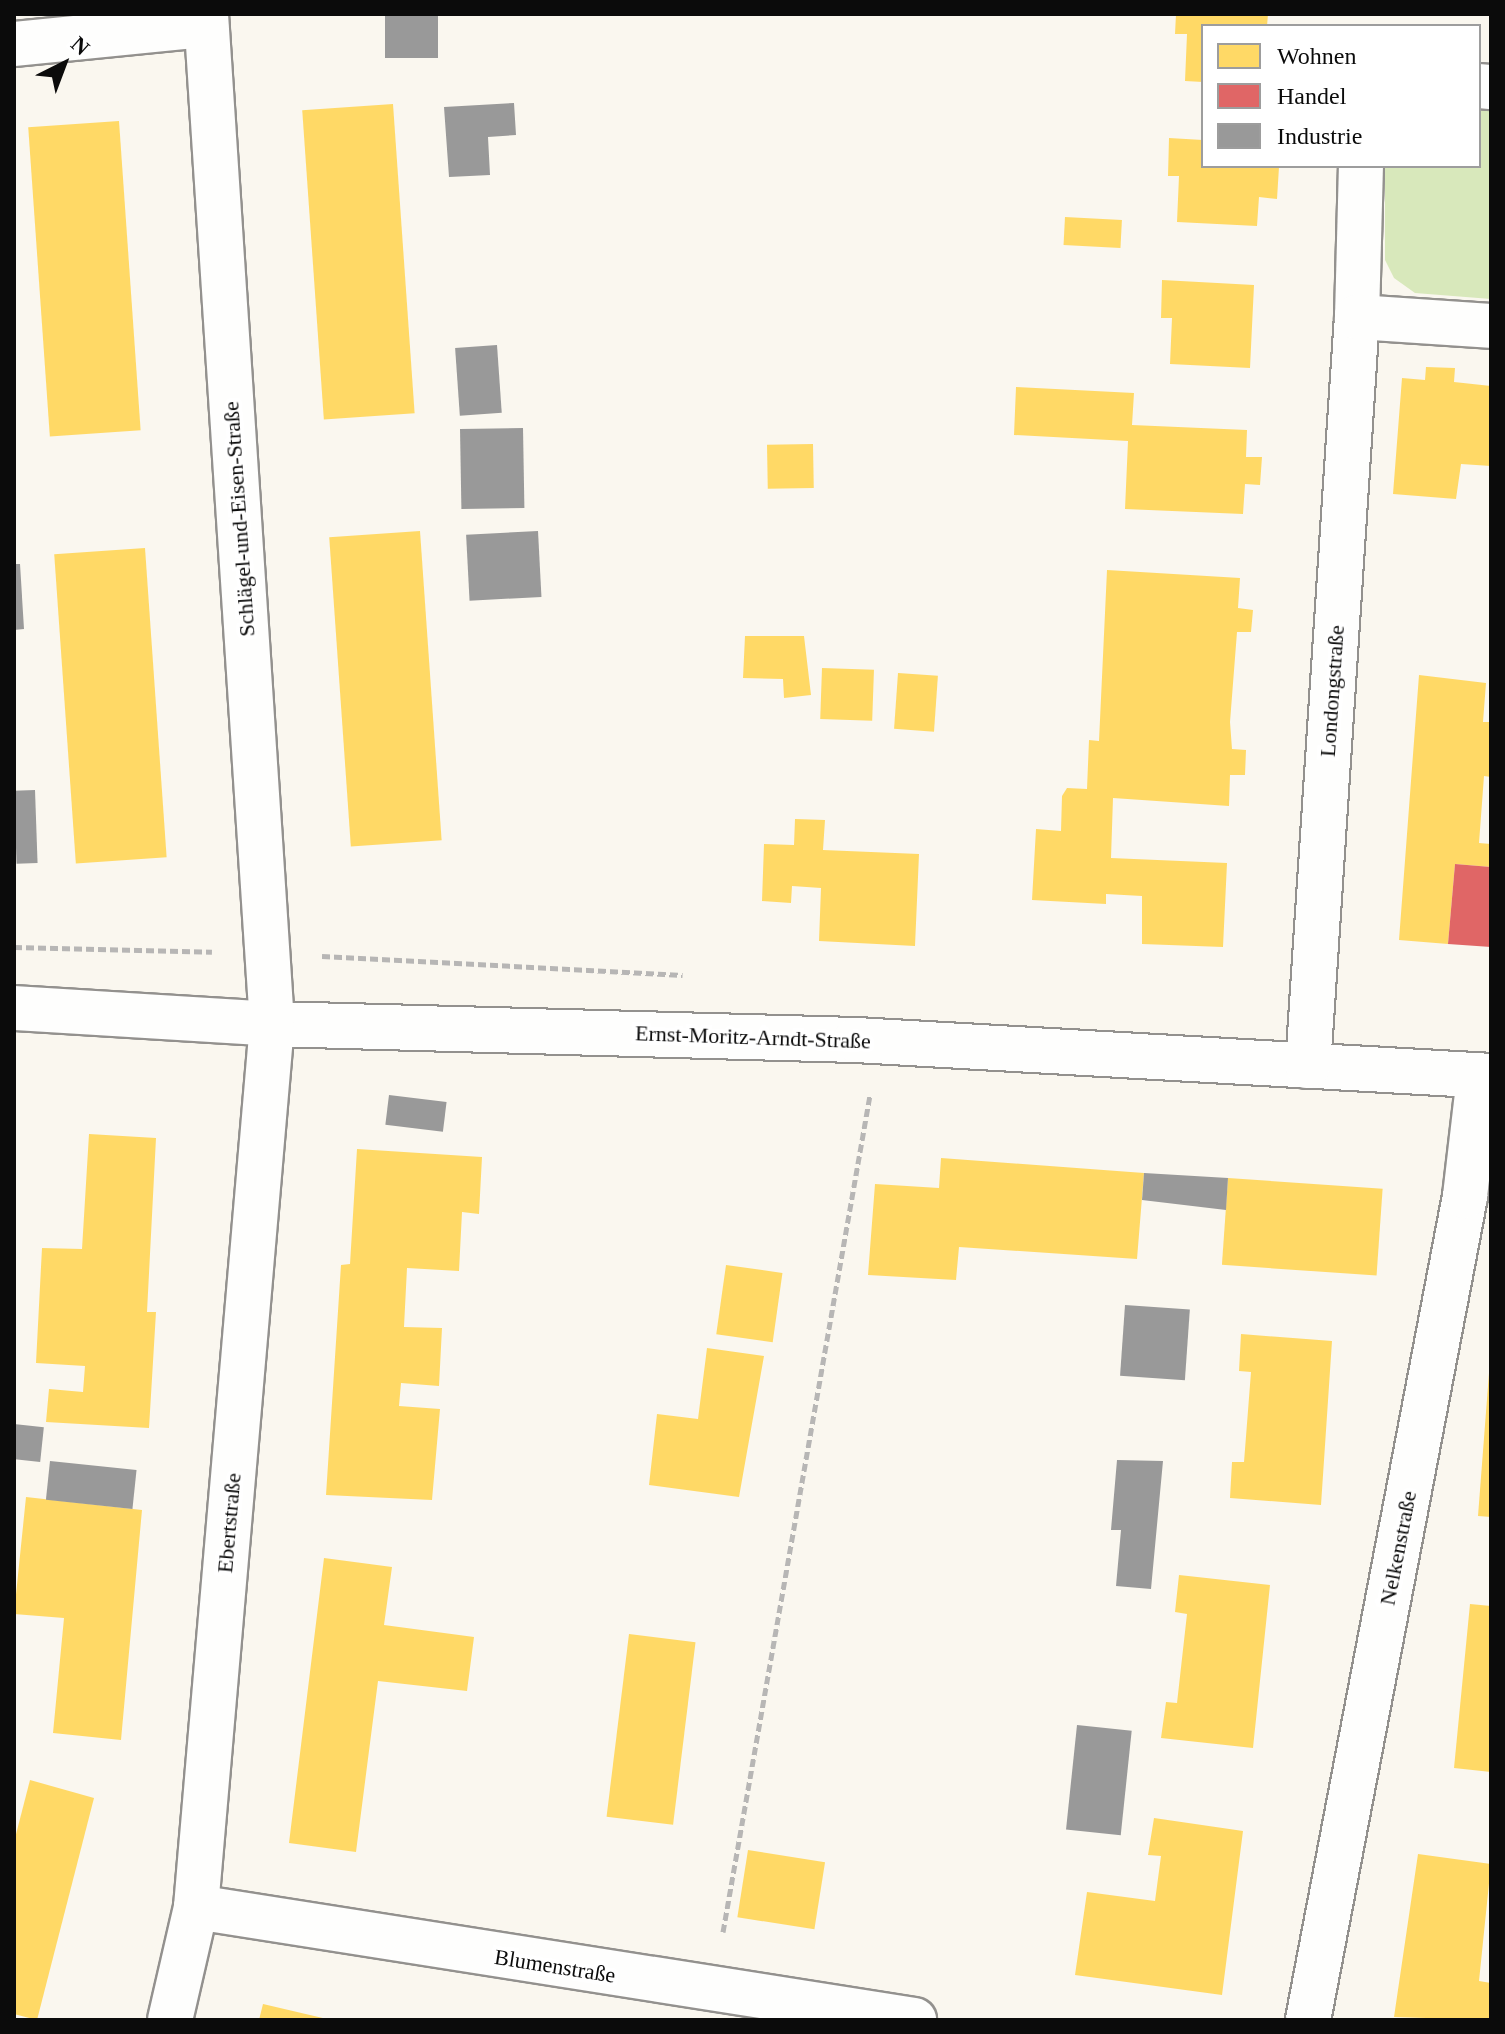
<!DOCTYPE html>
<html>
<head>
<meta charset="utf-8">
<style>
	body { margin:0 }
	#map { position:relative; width:1505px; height:2034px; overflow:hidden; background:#faf7ef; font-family:"Times New Roman",serif }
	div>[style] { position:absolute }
	.forest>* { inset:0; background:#d8e8bb }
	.homes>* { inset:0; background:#ffd966; transform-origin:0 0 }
	.shops>* { inset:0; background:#e06666 }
	.industry>* { inset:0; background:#999; transform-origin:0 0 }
	.path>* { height:5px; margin-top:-2.5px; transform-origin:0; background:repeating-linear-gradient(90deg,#b7b6b5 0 8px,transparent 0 12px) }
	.roads { filter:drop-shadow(2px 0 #93918e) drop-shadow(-2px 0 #93918e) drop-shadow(0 2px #93918e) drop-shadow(0 -2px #93918e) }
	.street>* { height:44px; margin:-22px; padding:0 22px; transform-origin:22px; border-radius:22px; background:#fefefd }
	span { translate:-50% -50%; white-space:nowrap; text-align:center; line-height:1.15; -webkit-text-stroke:8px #fff; paint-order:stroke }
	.street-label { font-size:22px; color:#0b0b0b }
	.frame { position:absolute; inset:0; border:16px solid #0b0b0b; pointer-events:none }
	.legend { position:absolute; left:1201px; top:24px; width:280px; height:144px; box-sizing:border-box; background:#fff; border:2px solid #9d9d9d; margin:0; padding:10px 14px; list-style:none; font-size:24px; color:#0b0b0b }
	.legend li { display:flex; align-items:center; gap:16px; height:40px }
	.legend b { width:40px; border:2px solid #9d9d9d }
	.north { position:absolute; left:24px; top:24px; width:80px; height:80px; -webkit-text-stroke:6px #fff; paint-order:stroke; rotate:42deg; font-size:22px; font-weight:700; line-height:32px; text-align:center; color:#0b0b0b }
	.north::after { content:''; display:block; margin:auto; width:28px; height:36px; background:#0b0b0b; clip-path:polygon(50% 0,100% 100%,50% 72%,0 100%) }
</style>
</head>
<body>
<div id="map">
	<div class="forest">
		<i style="clip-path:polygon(1479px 106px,1491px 108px,1491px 299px,1415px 293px,1394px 278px,1385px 260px,1385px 166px,1479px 166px)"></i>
	</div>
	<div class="homes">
		<i style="clip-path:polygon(1176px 14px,1268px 14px,1267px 26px,1203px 26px,1203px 82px,1185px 81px,1187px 34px,1175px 34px)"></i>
		<i style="left:393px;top:104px;width:310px;height:91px;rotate:86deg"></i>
		<i style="left:119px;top:121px;width:310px;height:91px;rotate:86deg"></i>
		<i style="clip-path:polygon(1169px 138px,1203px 140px,1203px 166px,1279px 167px,1277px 199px,1259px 197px,1257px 226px,1177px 222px,1179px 176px,1168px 176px)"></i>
		<i style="left:1065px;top:217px;width:57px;height:28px;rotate:3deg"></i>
		<i style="clip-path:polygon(1162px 280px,1254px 285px,1250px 368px,1170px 364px,1172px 318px,1161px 318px)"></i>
		<i style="clip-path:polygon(1426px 367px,1455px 368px,1454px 382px,1491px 386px,1491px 466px,1461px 464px,1456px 499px,1393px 494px,1402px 378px,1425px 380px)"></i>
		<i style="clip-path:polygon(1016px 387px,1134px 393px,1132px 425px,1247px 430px,1246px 457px,1262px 457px,1260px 485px,1245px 484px,1243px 514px,1125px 509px,1128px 441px,1014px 435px)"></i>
		<i style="left:813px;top:444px;width:44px;height:46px;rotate:89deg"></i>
		<i style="left:420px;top:531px;width:310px;height:91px;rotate:86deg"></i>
		<i style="left:145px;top:548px;width:310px;height:91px;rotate:86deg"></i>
		<i style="clip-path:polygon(1107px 570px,1240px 578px,1238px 608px,1253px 610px,1251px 632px,1237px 632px,1230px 722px,1232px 749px,1246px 750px,1245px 775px,1230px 775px,1229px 806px,1113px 798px,1111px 858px,1227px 863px,1223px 947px,1142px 944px,1142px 896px,1106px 894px,1106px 904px,1032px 900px,1036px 829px,1061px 831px,1062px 796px,1067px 788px,1087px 789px,1089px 740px,1099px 741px)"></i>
		<i style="clip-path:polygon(745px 636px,804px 636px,811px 695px,784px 698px,783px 679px,743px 678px)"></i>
		<i style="left:822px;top:668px;width:52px;height:51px;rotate:2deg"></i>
		<i style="left:898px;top:673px;width:40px;height:56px;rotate:4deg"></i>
		<i style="clip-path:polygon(1419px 675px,1486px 683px,1483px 722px,1491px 722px,1491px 777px,1484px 776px,1479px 843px,1491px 844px,1491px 867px,1455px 864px,1448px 944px,1399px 940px)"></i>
		<i style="clip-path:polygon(795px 819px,825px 820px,823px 850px,919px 854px,915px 946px,819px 941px,821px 888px,792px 886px,791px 903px,762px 901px,764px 844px,794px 845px)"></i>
		<i style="clip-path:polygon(89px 1134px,156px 1138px,147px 1312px,156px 1312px,149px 1428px,46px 1422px,49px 1389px,83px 1392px,85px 1366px,36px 1363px,42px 1248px,82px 1249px)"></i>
		<i style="clip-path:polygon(357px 1149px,482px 1157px,479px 1214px,462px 1212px,459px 1271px,407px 1268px,404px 1327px,442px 1328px,439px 1386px,401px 1383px,399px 1406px,440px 1409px,432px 1500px,326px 1495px,341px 1265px,350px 1264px)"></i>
		<i style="clip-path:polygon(941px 1158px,1144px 1173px,1137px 1259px,959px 1247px,956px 1280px,868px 1275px,875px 1184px,939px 1188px)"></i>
		<i style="left:1228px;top:1178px;width:155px;height:87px;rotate:4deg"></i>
		<i style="left:726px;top:1265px;width:57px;height:70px;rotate:8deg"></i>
		<i style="clip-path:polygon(1241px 1334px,1332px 1341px,1321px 1505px,1230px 1498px,1232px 1462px,1244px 1462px,1251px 1372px,1239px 1371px)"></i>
		<i style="clip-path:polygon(707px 1348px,764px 1356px,739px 1497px,649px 1485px,657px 1414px,698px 1419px)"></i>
		<i style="clip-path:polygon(1489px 1373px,1491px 1373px,1491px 1517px,1478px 1516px)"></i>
		<i style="clip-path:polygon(26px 1497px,142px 1510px,121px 1740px,53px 1733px,64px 1618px,14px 1614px)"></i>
		<i style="clip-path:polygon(324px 1558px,392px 1567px,384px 1625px,474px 1637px,467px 1691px,378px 1681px,356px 1852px,289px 1843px)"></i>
		<i style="clip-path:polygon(1179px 1575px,1270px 1585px,1253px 1748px,1161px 1738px,1166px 1702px,1177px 1703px,1187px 1614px,1175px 1612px)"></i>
		<i style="clip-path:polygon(1470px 1604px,1491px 1606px,1491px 1772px,1454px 1768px)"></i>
		<i style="left:629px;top:1634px;width:67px;height:184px;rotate:7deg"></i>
		<i style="clip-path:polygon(30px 1780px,94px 1798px,37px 2020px,14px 2014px,14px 1842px)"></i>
		<i style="clip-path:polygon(1154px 1818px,1243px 1831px,1222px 1995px,1075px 1975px,1087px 1892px,1155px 1901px,1161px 1856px,1148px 1855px)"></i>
		<i style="left:748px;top:1850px;width:78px;height:68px;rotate:9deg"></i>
		<i style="clip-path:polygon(1418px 1854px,1491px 1864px,1479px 1981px,1491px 1983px,1491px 2020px,1394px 2017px)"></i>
		<i style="clip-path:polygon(263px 2004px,327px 2019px,327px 2020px,259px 2020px)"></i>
	</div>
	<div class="shops">
		<i style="clip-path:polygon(1455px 864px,1491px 867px,1491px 947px,1448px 944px)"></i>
	</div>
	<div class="industry">
		<i style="left:385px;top:14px;width:53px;height:44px"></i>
		<i style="clip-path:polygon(514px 103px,516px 135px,488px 137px,490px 175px,449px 177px,444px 107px)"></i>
		<i style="left:497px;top:345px;width:68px;height:42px;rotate:86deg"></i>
		<i style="left:523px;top:428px;width:80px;height:63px;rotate:89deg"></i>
		<i style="left:538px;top:531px;width:66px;height:72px;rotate:87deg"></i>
		<i style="clip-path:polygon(14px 564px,20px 564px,24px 629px,14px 630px)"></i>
		<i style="left:35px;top:790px;width:73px;height:21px;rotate:88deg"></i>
		<i style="left:389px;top:1095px;width:58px;height:30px;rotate:7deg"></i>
		<i style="clip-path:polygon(1144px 1173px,1228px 1178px,1226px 1210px,1142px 1200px)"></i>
		<i style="left:1125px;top:1305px;width:65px;height:71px;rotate:4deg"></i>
		<i style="left:14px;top:1424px;width:30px;height:35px;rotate:6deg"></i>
		<i style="clip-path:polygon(1117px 1460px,1163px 1461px,1151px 1589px,1116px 1586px,1121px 1530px,1111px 1530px)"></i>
		<i style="left:50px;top:1461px;width:87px;height:39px;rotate:6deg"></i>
		<i style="left:1077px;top:1725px;width:55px;height:105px;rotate:6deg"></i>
	</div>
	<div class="path">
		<i style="left:14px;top:947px;width:198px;rotate:1.4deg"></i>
		<i style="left:322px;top:956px;width:361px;rotate:3deg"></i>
		<i style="left:723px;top:1932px;width:850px;rotate:-80.04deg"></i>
	</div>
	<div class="roads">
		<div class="street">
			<i style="left:14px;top:44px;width:193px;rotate:-5.7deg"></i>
			<i style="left:1479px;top:86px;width:12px;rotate:5deg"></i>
			<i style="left:1357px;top:317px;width:151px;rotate:-88.5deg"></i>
			<i style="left:14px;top:1008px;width:258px;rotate:3.5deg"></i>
			<i style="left:272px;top:1024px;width:584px;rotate:1.57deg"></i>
			<i style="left:856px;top:1040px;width:636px;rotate:3.24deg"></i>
			<i style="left:1308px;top:1066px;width:751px;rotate:-86.26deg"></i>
			<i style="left:1357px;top:317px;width:134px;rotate:3.8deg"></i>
			<i style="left:196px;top:1907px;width:727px;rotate:8.94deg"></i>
			<i style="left:170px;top:2020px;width:116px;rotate:-77deg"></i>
			<i style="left:196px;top:1907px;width:886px;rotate:-85.08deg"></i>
			<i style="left:272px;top:1024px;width:1012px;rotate:-93.74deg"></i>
			<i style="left:1308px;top:2020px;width:839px;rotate:-79.21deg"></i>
			<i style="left:1465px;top:1196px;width:121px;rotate:-83.3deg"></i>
		</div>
	</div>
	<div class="street-label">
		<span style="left:239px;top:519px;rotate:-94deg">Schlägel-und-Eisen-Straße</span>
		<span style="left:1332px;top:691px;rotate:-86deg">Londongstraße</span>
		<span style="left:753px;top:1037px;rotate:2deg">Ernst-Moritz-Arndt-Straße</span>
		<span style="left:229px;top:1523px;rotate:-85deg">Ebertstraße</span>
		<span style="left:1398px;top:1548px;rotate:-79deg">Nelkenstraße</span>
		<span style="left:555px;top:1966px;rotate:9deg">Blumenstraße</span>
	</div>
	<div class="frame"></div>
	<ul class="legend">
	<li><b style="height:22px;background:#ffd966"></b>Wohnen</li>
	<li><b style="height:22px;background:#e06666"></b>Handel</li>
	<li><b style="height:22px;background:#999"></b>Industrie</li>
	</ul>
	<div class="north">N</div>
</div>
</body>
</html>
